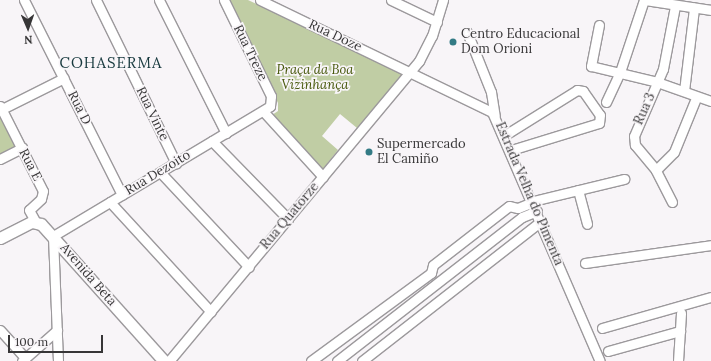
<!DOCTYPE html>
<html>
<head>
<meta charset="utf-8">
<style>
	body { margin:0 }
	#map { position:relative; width:711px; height:361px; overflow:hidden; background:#f8f5f8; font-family:Lora,serif }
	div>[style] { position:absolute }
	.green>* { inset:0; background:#c0cda4 }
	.roads { filter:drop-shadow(1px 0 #9c999c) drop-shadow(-1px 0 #9c999c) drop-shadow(0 1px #9c999c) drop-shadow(0 -1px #9c999c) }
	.minor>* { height:9px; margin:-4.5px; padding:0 4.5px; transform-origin:4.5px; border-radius:4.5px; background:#fff }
	.major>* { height:11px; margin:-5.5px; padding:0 5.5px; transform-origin:5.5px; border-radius:5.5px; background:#fff }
	.dots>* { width:11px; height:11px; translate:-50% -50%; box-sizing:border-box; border:2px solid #f8f5f8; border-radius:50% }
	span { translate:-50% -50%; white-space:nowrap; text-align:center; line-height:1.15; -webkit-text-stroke:3.5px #f8f5f8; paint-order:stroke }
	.poi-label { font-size:13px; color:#373637 }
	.left { translate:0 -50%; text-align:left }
	.street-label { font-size:13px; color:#373637 }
	.park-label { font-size:13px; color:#47580b; font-style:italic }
	.quarter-label { font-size:15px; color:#17393e; letter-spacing:1px }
	.north { position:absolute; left:8px; top:8px; width:40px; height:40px; -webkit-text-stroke:3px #f8f5f8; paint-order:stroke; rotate:178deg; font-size:11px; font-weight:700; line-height:16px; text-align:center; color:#373637 }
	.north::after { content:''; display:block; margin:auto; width:14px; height:18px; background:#373637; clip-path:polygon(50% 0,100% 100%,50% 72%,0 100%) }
	.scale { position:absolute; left:8px; top:335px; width:95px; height:18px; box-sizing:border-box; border:2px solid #373637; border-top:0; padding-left:5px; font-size:12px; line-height:14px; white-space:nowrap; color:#373637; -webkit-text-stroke:3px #f8f5f8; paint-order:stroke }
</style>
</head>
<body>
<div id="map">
	<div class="green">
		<i style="clip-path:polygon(228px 0,248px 0,405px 72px,357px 128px,340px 114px,322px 136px,338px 150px,322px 170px,272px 115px,278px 111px,278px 103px)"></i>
		<i style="clip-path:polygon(0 114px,17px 146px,0 154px)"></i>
	</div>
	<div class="roads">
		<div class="minor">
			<i style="left:24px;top:0;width:218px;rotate:63.3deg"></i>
			<i style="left:96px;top:0;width:182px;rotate:63.9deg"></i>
			<i style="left:159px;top:0;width:149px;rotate:63.3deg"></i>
			<i style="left:260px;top:0;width:258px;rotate:25.8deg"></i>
			<i style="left:492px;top:112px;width:271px;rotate:66.6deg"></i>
			<i style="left:391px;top:0;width:51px;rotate:25.6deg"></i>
			<i style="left:645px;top:0;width:67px;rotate:8.6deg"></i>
			<i style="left:599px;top:25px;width:42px;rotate:101deg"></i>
			<i style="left:591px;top:66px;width:68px;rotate:13.6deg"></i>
			<i style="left:657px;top:82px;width:57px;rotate:19.4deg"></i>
			<i style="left:467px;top:32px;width:65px;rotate:68.2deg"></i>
			<i style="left:491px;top:92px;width:24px;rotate:81deg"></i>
			<i style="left:684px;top:91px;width:84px;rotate:-83.1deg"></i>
			<i style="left:606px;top:102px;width:33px;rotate:-65deg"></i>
			<i style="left:620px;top:72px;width:76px;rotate:-71.6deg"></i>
			<i style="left:0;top:106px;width:95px;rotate:63.2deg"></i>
			<i style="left:43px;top:191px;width:8px;rotate:104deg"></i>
			<i style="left:41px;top:199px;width:16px;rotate:137deg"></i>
			<i style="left:29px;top:210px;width:13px;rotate:61deg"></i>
			<i style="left:2px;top:109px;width:69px;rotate:-26.6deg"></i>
			<i style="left:263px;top:111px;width:89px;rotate:47.7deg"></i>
			<i style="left:505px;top:135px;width:85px;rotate:-32deg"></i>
			<i style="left:577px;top:90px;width:6px;rotate:9deg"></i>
			<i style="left:583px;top:91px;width:29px;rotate:55deg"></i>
			<i style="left:600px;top:115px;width:8px;rotate:97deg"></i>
			<i style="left:599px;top:123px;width:92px;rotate:162.9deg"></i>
			<i style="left:212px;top:141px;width:109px;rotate:45.7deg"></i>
			<i style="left:0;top:159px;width:25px;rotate:-27deg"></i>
			<i style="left:656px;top:170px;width:25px;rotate:-45deg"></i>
			<i style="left:674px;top:152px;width:58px;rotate:-67.8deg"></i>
			<i style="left:160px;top:172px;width:130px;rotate:46.9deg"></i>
			<i style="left:578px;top:190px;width:35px;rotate:75deg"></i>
			<i style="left:533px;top:201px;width:94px;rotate:-13.6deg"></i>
			<i style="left:110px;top:202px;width:149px;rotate:47.4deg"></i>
			<i style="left:672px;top:202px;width:36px;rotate:-117deg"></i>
			<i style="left:656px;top:170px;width:33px;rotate:-130deg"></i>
			<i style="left:635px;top:145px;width:9px;rotate:-96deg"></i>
			<i style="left:634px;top:136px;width:73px;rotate:-66.6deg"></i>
			<i style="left:663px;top:69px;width:64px;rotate:-79.2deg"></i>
			<i style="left:585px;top:263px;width:127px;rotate:-8.1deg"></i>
			<i style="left:602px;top:328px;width:113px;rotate:-15.9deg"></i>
			<i style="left:0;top:330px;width:38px;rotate:48deg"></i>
			<i style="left:608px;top:351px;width:75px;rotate:-15.5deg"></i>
			<i style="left:22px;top:361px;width:47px;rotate:-41.5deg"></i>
			<i style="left:58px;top:361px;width:125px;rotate:-92.3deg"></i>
			<i style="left:53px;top:236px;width:253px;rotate:-30.9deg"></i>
			<i style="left:270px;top:106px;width:10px;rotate:-84deg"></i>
			<i style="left:271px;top:96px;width:107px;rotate:-116.1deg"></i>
			<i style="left:169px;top:361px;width:391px;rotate:-50.2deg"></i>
			<i style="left:419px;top:61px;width:28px;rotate:-63deg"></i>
			<i style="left:432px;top:36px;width:38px;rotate:-73deg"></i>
			<i style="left:311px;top:361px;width:149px;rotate:-36.3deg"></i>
			<i style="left:431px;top:273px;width:8px;rotate:-76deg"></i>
			<i style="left:433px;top:265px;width:96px;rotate:-37.8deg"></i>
			<i style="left:509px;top:206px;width:9px;rotate:13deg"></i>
			<i style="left:518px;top:208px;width:16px;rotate:-22deg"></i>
			<i style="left:337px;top:361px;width:234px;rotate:-37.9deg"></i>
			<i style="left:522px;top:217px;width:16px;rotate:-22deg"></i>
			<i style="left:362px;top:361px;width:227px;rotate:-38deg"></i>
			<i style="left:678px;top:361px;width:48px;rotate:-86.4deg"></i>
		</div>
		<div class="major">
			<i style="left:0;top:238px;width:36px;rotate:-27deg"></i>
			<i style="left:32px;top:222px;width:9px;rotate:13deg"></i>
			<i style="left:41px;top:224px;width:184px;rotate:48.1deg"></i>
		</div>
	</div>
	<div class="dots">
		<i style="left:453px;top:42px;background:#337b85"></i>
		<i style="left:369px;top:152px;background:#337b85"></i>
	</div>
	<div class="poi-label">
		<span class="left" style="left:461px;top:42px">Centro Educacional<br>Dom Orioni</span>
		<span class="left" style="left:377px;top:152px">Supermercado<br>El Camiño</span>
	</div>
	<div class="street-label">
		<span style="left:335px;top:36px;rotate:25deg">Rua Doze</span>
		<span style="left:250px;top:53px;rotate:64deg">Rua Treze</span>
		<span style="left:79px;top:108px;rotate:63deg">Rua D</span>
		<span style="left:645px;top:109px;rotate:-66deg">Rua 3</span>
		<span style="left:152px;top:114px;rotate:64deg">Rua Vinte</span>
		<span style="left:30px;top:165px;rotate:63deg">Rua E</span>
		<span style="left:158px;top:173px;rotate:-31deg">Rua Dezoito</span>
		<span style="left:529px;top:194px;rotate:67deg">Estrada Velha do Pimenta</span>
		<span style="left:290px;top:216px;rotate:-50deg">Rua Quatorze</span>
		<span style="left:88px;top:275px;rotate:49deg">Avenida Beta</span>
	</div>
	<div class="park-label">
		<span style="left:315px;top:78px">Praça da Boa<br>Vizinhança</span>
	</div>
	<div class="quarter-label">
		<span style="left:111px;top:63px">COHASERMA</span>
	</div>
	<div class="north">N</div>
	<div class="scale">100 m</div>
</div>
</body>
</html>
